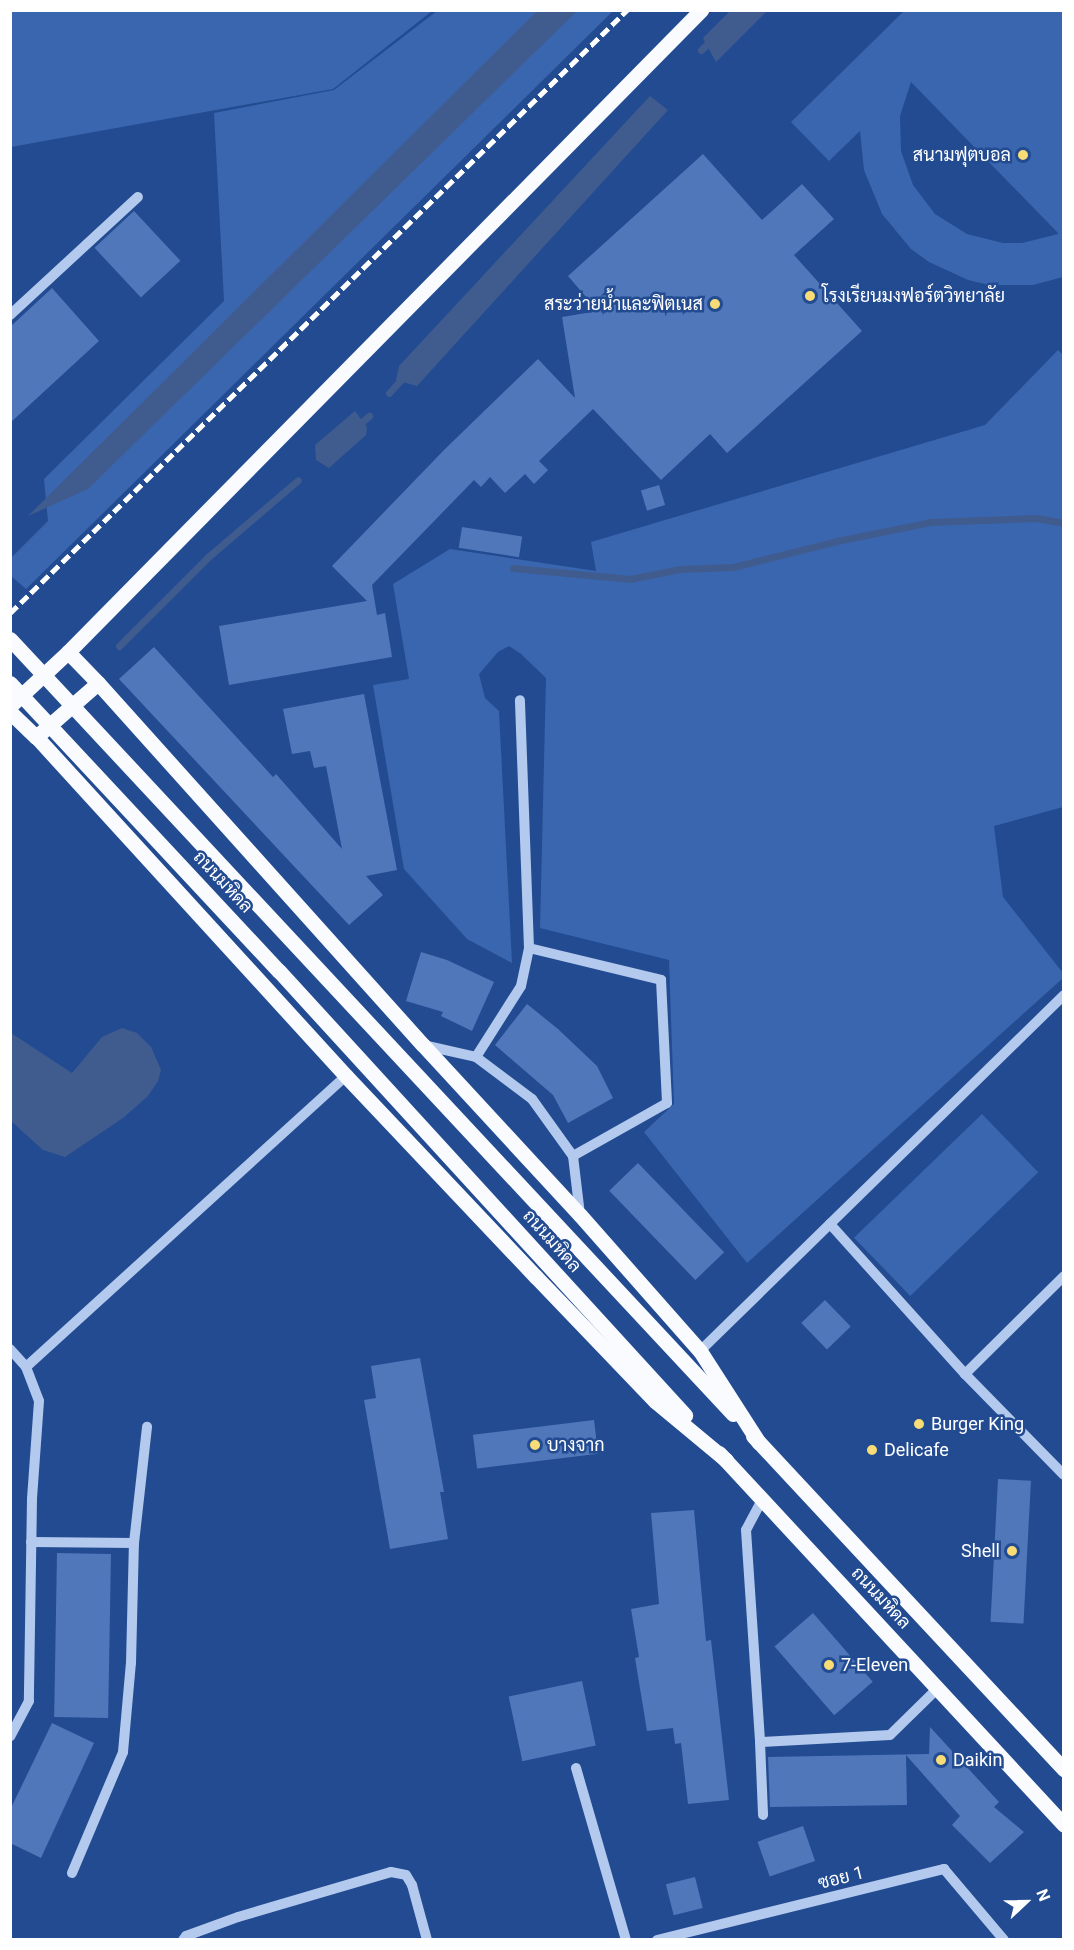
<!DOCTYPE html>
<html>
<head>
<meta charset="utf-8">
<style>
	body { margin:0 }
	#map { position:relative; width:1074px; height:1950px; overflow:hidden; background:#224b91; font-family:Roboto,Sarabun,sans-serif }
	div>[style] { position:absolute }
	.green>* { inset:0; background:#3a66af; transform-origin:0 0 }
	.water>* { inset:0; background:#405c8f }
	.stream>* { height:7px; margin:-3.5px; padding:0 3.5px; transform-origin:3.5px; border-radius:3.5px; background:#405c8f }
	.building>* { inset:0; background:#4f77b9; transform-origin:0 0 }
	.minor>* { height:10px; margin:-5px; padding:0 5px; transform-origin:5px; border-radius:5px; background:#b3c9ed }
	.major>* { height:15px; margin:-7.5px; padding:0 7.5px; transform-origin:7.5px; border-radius:7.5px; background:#f9fbff }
	.rail>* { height:4.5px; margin-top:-2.25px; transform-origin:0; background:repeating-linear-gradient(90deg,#fff 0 10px,transparent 0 14.5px) }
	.dots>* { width:16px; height:16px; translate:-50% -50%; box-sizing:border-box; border:3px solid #224b91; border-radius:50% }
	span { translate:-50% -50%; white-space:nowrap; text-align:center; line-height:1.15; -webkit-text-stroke:5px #224b91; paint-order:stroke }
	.poi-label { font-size:18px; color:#fff }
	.right { translate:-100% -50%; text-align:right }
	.left { translate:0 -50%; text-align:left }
	.street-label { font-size:18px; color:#fff }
	.frame { position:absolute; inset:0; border:12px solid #fff; pointer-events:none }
	.north { position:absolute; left:996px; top:1872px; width:60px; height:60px; -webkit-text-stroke:4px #224b91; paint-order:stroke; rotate:68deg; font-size:16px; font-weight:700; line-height:24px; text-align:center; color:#fff }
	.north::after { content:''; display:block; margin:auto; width:21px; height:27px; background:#fff; clip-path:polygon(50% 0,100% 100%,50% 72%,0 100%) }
</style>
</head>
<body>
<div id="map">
	<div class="green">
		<i style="clip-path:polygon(11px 10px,432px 10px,432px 11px,333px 89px,11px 147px)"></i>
		<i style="clip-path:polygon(evenodd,905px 10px,1063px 11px,1063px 277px,1033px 285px,989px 285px,968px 280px,929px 262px,911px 249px,882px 214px,864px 170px,860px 131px,829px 161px,791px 122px,905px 10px,911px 82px,1058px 233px,1058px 234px,1022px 243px,1003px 243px,967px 234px,935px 214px,913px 185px,901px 151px,900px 116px,911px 82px)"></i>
		<i style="clip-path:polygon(437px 11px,613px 11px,26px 589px,11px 576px,11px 558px,48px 521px,44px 479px,224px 301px,214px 113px,334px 90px)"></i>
		<i style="clip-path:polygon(1058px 350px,1064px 356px,1063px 807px,994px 826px,1003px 897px,1063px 973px,1063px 978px,747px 1263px,644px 1132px,674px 1104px,669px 960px,540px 928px,546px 678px,521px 654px,509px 646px,498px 652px,479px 674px,485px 698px,499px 711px,512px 963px,467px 939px,404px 869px,373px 685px,409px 679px,393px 584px,450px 549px,596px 571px,591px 542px,985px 425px)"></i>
		<i style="left:982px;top:1114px;width:81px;height:178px;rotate:46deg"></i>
	</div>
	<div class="water">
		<i style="clip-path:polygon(537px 11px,577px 11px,88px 489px,28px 516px)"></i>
		<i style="clip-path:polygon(730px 11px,767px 11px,716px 62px,703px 38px)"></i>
		<i style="clip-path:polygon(650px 96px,668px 110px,417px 386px,396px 380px,399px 366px)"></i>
		<i style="clip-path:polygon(355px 411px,367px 427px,366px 435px,329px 468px,316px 460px,315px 445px)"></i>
		<i style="clip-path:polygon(122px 1028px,137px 1033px,151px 1047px,161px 1070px,158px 1081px,148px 1096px,123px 1118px,65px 1157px,43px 1150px,11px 1121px,11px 1033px,72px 1073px,102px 1037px)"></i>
	</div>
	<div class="stream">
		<i style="left:701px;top:50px;width:16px;rotate:-45deg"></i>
		<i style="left:389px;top:393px;width:25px;rotate:-48deg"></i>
		<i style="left:357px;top:426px;width:16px;rotate:-40deg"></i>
		<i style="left:513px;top:568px;width:118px;rotate:5.4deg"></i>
		<i style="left:630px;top:579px;width:51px;rotate:-11.3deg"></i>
		<i style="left:680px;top:569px;width:53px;rotate:-2.2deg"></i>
		<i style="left:733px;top:567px;width:107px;rotate:-14deg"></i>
		<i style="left:837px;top:541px;width:95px;rotate:-11.5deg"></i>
		<i style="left:930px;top:522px;width:106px;rotate:-2.2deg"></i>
		<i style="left:1036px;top:518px;width:28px;rotate:10deg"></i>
		<i style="left:119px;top:646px;width:126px;rotate:-45deg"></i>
		<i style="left:208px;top:557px;width:118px;rotate:-40.5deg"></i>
	</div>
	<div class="building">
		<i style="clip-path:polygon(703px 154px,762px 220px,802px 184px,834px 219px,794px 255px,862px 331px,727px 453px,710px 434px,661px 480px,593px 409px,539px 461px,548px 470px,534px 484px,525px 474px,505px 493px,490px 477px,481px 487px,474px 480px,372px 585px,377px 615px,385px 613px,392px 657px,229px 685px,219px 626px,367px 601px,332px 566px,445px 449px,538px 359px,575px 398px,562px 317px,598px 311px,568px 276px)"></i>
		<i style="left:134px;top:211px;width:68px;height:54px;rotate:47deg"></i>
		<i style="clip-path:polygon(52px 288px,99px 341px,10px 423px,10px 327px)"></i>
		<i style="left:659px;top:485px;width:21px;height:19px;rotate:73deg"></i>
		<i style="left:462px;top:527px;width:61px;height:21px;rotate:9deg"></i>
		<i style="clip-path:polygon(154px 647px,273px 777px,276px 774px,342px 849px,326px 766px,314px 768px,310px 751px,292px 754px,283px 709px,364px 694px,397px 870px,366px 876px,383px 895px,349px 925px,119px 679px)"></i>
		<i style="clip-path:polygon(421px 952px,447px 960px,494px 982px,472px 1031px,441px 1016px,443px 1012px,406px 1001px)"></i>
		<i style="clip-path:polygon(527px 1004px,558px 1029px,597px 1066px,613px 1098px,568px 1123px,553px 1095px,495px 1045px)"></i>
		<i style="left:638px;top:1163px;width:124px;height:40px;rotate:46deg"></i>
		<i style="left:825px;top:1300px;width:37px;height:33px;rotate:46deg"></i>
		<i style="clip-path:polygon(420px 1358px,444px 1492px,440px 1492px,448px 1539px,390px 1549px,364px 1400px,376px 1398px,371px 1366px)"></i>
		<i style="left:594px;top:1420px;width:34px;height:122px;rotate:83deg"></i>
		<i style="left:998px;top:1479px;width:33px;height:143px;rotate:3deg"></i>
		<i style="clip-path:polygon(694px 1510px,706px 1641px,711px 1640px,729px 1800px,688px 1804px,681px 1743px,675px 1744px,673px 1728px,647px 1731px,635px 1658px,639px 1657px,631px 1609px,659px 1604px,651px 1513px)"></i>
		<i style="left:57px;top:1553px;width:54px;height:164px;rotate:1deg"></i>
		<i style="left:813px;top:1613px;width:91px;height:51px;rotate:49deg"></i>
		<i style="left:582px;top:1681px;width:66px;height:75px;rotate:78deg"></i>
		<i style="clip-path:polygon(52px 1723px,94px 1743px,41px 1858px,10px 1843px,10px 1810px)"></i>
		<i style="clip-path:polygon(930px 1727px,999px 1802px,994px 1807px,1024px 1832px,990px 1863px,952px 1825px,960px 1816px,906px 1755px,907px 1805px,770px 1807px,768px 1757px,929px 1754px)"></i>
		<i style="left:803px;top:1826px;width:37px;height:48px;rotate:71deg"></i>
		<i style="left:695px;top:1877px;width:32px;height:30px;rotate:76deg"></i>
	</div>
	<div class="minor">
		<i style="left:10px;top:315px;width:174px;rotate:-42.7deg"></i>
		<i style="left:529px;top:948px;width:136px;rotate:13.6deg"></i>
		<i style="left:661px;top:980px;width:123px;rotate:87.2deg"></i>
		<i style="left:667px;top:1103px;width:108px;rotate:150.6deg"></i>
		<i style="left:423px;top:1045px;width:54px;rotate:12.8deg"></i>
		<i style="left:476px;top:1057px;width:70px;rotate:36.9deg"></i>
		<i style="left:532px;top:1099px;width:70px;rotate:54.3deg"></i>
		<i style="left:573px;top:1156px;width:59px;rotate:83.2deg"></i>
		<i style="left:476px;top:1057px;width:84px;rotate:-57.6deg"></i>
		<i style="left:521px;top:986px;width:39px;rotate:-78deg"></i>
		<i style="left:529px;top:948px;width:248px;rotate:-92.1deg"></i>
		<i style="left:830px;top:1224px;width:202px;rotate:48deg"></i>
		<i style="left:965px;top:1374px;width:141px;rotate:45.6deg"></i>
		<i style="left:10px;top:1349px;width:24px;rotate:48deg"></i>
		<i style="left:26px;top:1367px;width:36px;rotate:69deg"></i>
		<i style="left:39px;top:1401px;width:98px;rotate:94.1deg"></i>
		<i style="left:32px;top:1499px;width:202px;rotate:90.9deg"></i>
		<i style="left:29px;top:1701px;width:40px;rotate:118deg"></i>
		<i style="left:700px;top:1351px;width:509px;rotate:-44.36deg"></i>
		<i style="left:26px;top:1367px;width:433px;rotate:-42.3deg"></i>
		<i style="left:965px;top:1374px;width:139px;rotate:-44.7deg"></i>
		<i style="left:763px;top:1498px;width:36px;rotate:118deg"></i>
		<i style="left:746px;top:1530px;width:212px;rotate:86.2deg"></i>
		<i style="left:760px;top:1742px;width:130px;rotate:-3.1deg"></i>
		<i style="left:890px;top:1735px;width:67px;rotate:-44.4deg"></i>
		<i style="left:31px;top:1542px;width:103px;rotate:0.6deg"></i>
		<i style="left:760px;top:1742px;width:73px;rotate:87.6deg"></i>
		<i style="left:576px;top:1768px;width:179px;rotate:73.8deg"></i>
		<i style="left:72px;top:1873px;width:131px;rotate:-67.1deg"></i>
		<i style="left:123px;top:1752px;width:89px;rotate:-84.9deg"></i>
		<i style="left:131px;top:1663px;width:120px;rotate:-88.6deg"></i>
		<i style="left:134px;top:1543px;width:117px;rotate:-83.6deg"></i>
		<i style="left:183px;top:1940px;width:5px;rotate:-53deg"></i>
		<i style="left:186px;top:1936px;width:55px;rotate:-20.1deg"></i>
		<i style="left:238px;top:1917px;width:159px;rotate:-16.4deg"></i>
		<i style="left:391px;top:1872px;width:15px;rotate:11deg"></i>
		<i style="left:406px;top:1875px;width:12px;rotate:59deg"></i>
		<i style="left:412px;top:1885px;width:57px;rotate:74.7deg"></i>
		<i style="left:657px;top:1940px;width:296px;rotate:-13.9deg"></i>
		<i style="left:944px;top:1869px;width:93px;rotate:49.8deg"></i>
	</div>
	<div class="major">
		<i style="left:10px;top:639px;width:1060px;rotate:46.99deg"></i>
		<i style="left:68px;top:652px;width:43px;rotate:45.9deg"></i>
		<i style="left:10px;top:683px;width:394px;rotate:47deg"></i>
		<i style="left:279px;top:971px;width:602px;rotate:47.56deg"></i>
		<i style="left:10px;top:706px;width:79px;rotate:-43deg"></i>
		<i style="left:68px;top:652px;width:902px;rotate:-45.4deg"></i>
		<i style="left:10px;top:712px;width:36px;rotate:44deg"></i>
		<i style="left:753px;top:1436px;width:456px;rotate:47deg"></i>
		<i style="left:719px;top:1453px;width:507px;rotate:47.16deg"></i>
		<i style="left:726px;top:1460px;width:92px;rotate:-140.3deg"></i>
		<i style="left:655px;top:1401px;width:172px;rotate:-133.8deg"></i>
		<i style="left:536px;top:1277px;width:277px;rotate:-133.4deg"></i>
		<i style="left:346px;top:1076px;width:459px;rotate:-132.4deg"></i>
		<i style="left:36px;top:737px;width:82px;rotate:-41.1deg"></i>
		<i style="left:98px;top:683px;width:486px;rotate:48.1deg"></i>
		<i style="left:423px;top:1045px;width:231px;rotate:47.3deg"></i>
		<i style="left:580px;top:1215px;width:181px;rotate:48.6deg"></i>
		<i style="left:700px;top:1351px;width:109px;rotate:57.3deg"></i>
	</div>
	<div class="rail">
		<i style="left:10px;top:613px;width:863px;rotate:-44.34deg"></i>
	</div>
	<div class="dots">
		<i style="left:1023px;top:155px;background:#f9dc75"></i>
		<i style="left:810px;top:296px;background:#f9dc75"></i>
		<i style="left:715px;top:304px;background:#f9dc75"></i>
		<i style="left:919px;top:1424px;background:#f9dc75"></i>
		<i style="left:535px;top:1445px;background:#f9dc75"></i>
		<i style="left:872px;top:1450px;background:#f9dc75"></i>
		<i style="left:1012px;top:1551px;background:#f9dc75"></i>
		<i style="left:829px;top:1665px;background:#f9dc75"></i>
		<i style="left:941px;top:1760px;background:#f9dc75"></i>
	</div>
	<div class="poi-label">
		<span class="right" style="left:1011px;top:155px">สนามฟุตบอล</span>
		<span class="left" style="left:822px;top:296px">โรงเรียนมงฟอร์ตวิทยาลัย</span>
		<span class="right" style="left:703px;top:304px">สระว่ายน้ำและฟิตเนส</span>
		<span class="left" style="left:931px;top:1424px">Burger King</span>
		<span class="left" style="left:547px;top:1445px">บางจาก</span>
		<span class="left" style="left:884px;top:1450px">Delicafe</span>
		<span class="right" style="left:1000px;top:1551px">Shell</span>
		<span class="left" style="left:841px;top:1665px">7-Eleven</span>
		<span class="left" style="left:953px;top:1760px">Daikin</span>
	</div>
	<div class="street-label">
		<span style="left:223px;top:882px;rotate:47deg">ถนนมหิดล</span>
		<span style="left:552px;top:1241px;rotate:48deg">ถนนมหิดล</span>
		<span style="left:881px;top:1598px;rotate:47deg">ถนนมหิดล</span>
		<span style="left:841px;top:1878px;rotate:-14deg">ซอย 1</span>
	</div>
	<div class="frame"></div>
	<div class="north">N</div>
</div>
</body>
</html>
